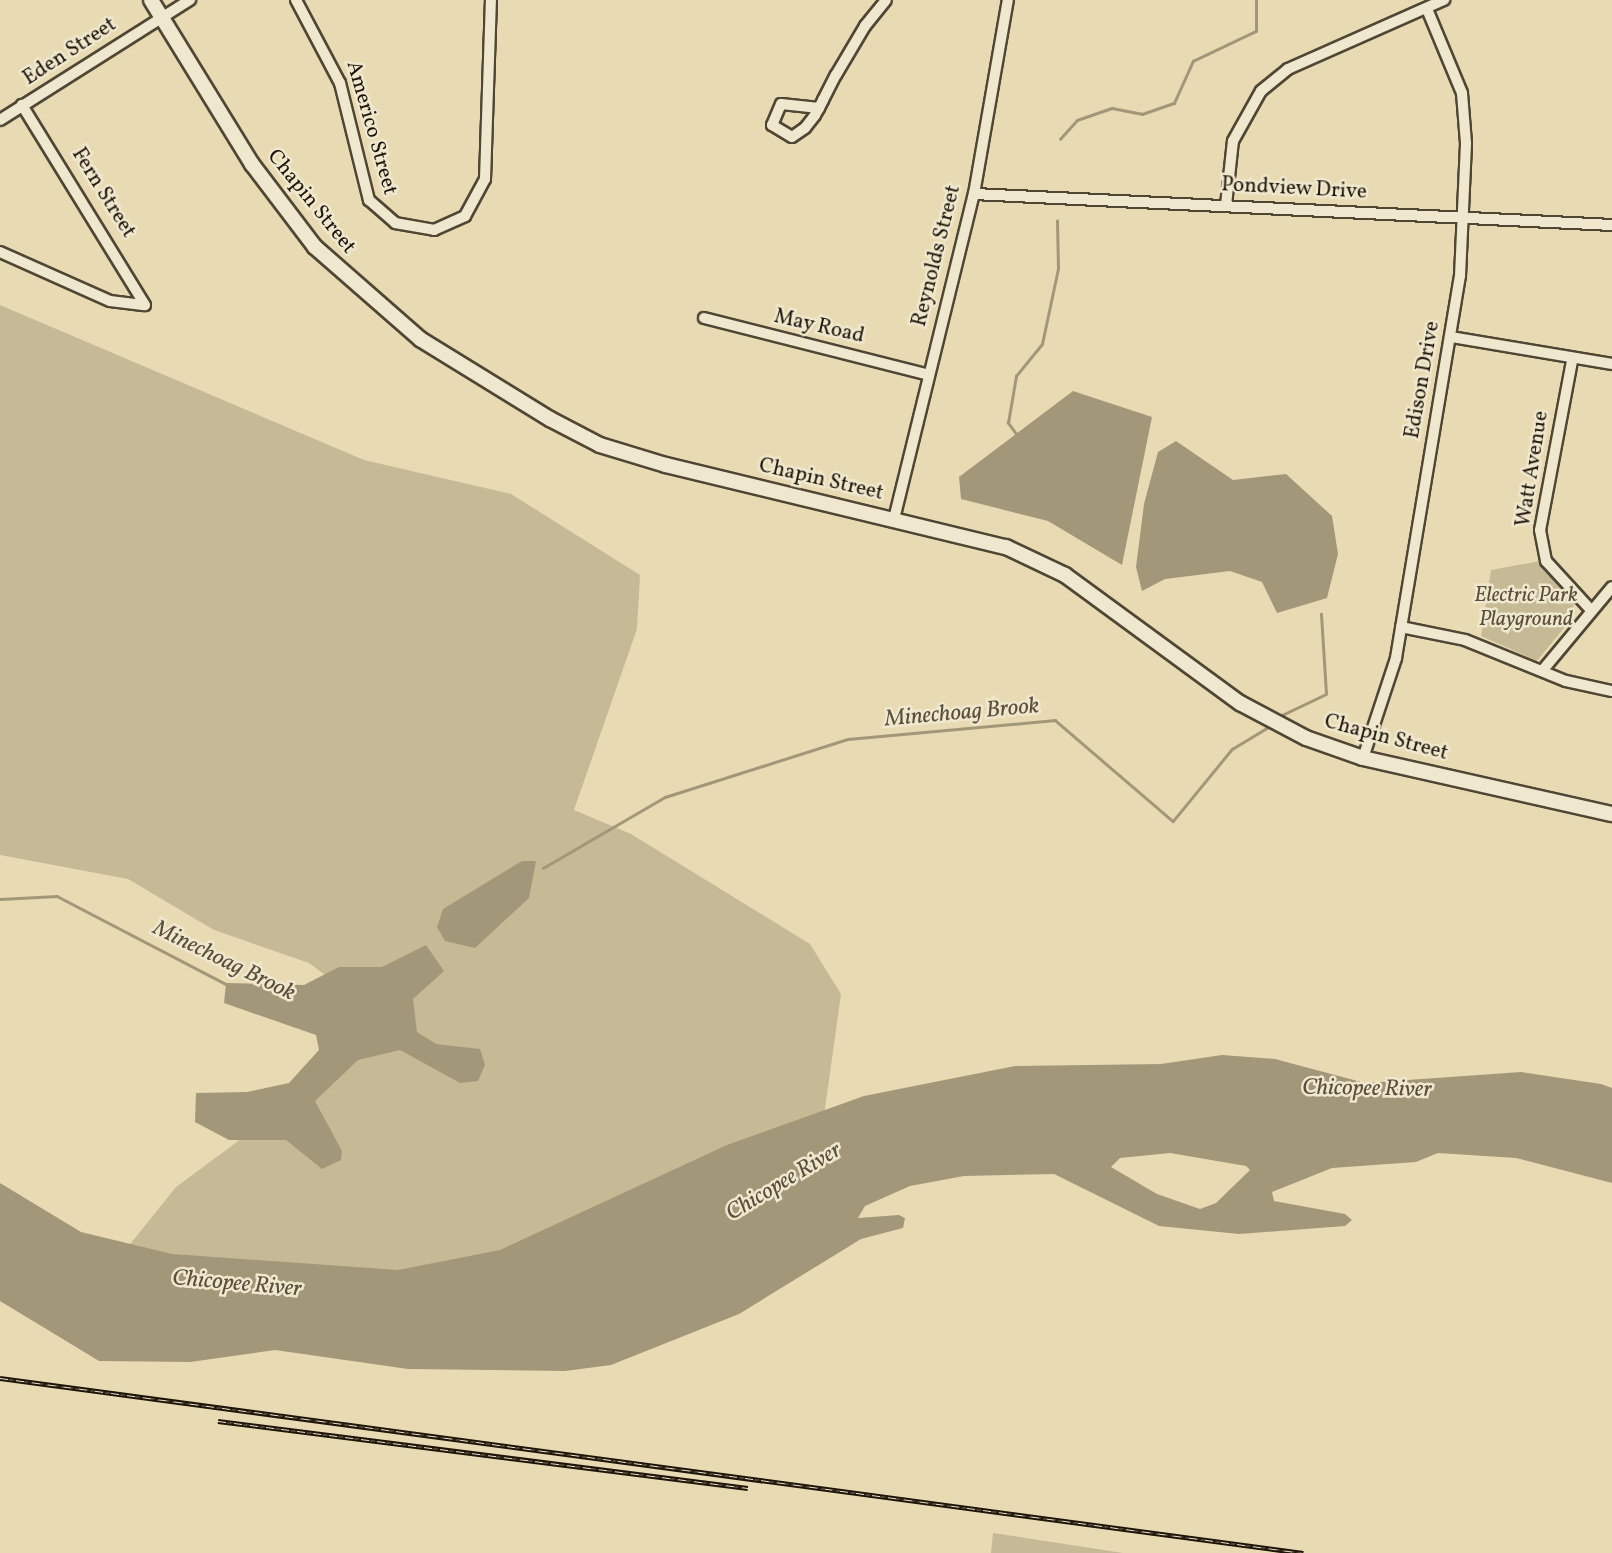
<!DOCTYPE html>
<html>
<head>
<meta charset="utf-8">
<style>
	body { margin:0 }
	#map { position:relative; width:1612px; height:1553px; overflow:hidden; background:#e8dbb3; font-family:Vollkorn,serif }
	div>[style] { position:absolute }
	.green>* { inset:0; background:#c6b996 }
	.water>* { inset:0; background:#a39779 }
	.stream>* { height:2.5px; margin:-1.25px; padding:0 1.25px; transform-origin:1.25px; border-radius:1.25px; background:#a39779 }
	.roads { filter:drop-shadow(2px 0 #504634) drop-shadow(-2px 0 #504634) drop-shadow(0 2px #504634) drop-shadow(0 -2px #504634) }
	.minor>* { height:10px; margin:-5px; padding:0 5px; transform-origin:5px; border-radius:5px; background:#f0e8ce }
	.secondary>* { height:14px; margin:-7px; padding:0 7px; transform-origin:7px; border-radius:7px; background:#f0e8ce }
	.rail>* { height:5px; margin-top:-2.5px; transform-origin:0; background:repeating-linear-gradient(90deg,#f0e8ce 0 8px,#1e1409 0 16px); box-sizing:border-box; border-block:2px solid #1e1409 }
	span { translate:-50% -50%; white-space:nowrap; text-align:center; line-height:1.15; -webkit-text-stroke:5px #f0e8ce; paint-order:stroke }
	.street-label { font-size:21px; color:#1e1409 }
	.park-label { font-size:21px; color:#594e3a; font-style:italic }
	.water-label { font-size:23px; color:#5a4f3b; font-style:italic }
</style>
</head>
<body>
<div id="map">
	<div class="green">
		<i style="clip-path:polygon(0 305px,364px 460px,511px 494px,640px 575px,637px 629px,574px 810px,631px 834px,810px 944px,841px 994px,824px 1116px,445px 1278px,123px 1253px,176px 1187px,306px 1091px,357px 999px,309px 963px,214px 930px,128px 879px,0 855px)"></i>
		<i style="clip-path:polygon(1540px 561px,1574px 602px,1572px 618px,1537px 661px,1481px 636px,1491px 570px)"></i>
		<i style="clip-path:polygon(993px 1533px,1123px 1553px,991px 1553px)"></i>
	</div>
	<div class="water">
		<i style="clip-path:polygon(1073px 391px,1152px 417px,1122px 565px,1048px 521px,961px 499px,959px 477px)"></i>
		<i style="clip-path:polygon(1176px 441px,1233px 480px,1286px 474px,1332px 516px,1338px 554px,1327px 598px,1277px 613px,1262px 582px,1230px 571px,1165px 579px,1142px 591px,1136px 567px,1144px 504px,1158px 452px)"></i>
		<i style="clip-path:polygon(522px 861px,536px 861px,529px 898px,475px 948px,445px 941px,437px 927px,443px 909px)"></i>
		<i style="clip-path:polygon(426px 945px,444px 971px,413px 999px,417px 1032px,436px 1044px,480px 1049px,485px 1065px,478px 1081px,460px 1083px,400px 1050px,358px 1060px,315px 1101px,342px 1151px,341px 1160px,322px 1169px,286px 1140px,229px 1140px,195px 1122px,196px 1093px,247px 1092px,289px 1083px,319px 1050px,316px 1035px,224px 1003px,226px 983px,304px 985px,339px 967px,382px 967px)"></i>
		<i style="clip-path:polygon(evenodd,1222px 1055px,1275px 1059px,1365px 1083px,1521px 1072px,1601px 1084px,1612px 1088px,1612px 1183px,1516px 1158px,1438px 1153px,1416px 1162px,1332px 1168px,1272px 1192px,1274px 1201px,1345px 1214px,1352px 1220px,1345px 1226px,1239px 1234px,1159px 1226px,1054px 1174px,964px 1176px,910px 1186px,865px 1206px,858px 1218px,899px 1215px,905px 1218px,903px 1228px,861px 1239px,739px 1314px,611px 1365px,565px 1371px,408px 1369px,275px 1350px,190px 1362px,99px 1361px,0 1301px,0 1183px,81px 1232px,172px 1254px,398px 1270px,500px 1250px,727px 1145px,864px 1096px,1015px 1066px,1161px 1064px,1222px 1055px,1170px 1153px,1246px 1166px,1250px 1170px,1216px 1203px,1200px 1209px,1157px 1194px,1111px 1167px,1120px 1158px,1170px 1153px)"></i>
	</div>
	<div class="stream">
		<i style="left:1060px;top:139px;width:25px;rotate:-48deg"></i>
		<i style="left:1077px;top:120px;width:37px;rotate:-19deg"></i>
		<i style="left:1112px;top:108px;width:31px;rotate:11deg"></i>
		<i style="left:1142px;top:114px;width:34px;rotate:-19deg"></i>
		<i style="left:1174px;top:103px;width:46px;rotate:-65.7deg"></i>
		<i style="left:1193px;top:61px;width:70px;rotate:-25.5deg"></i>
		<i style="left:1256px;top:31px;width:31px;rotate:-90deg"></i>
		<i style="left:1016px;top:434px;width:14px;rotate:-126deg"></i>
		<i style="left:1008px;top:423px;width:48px;rotate:-80.3deg"></i>
		<i style="left:1016px;top:376px;width:41px;rotate:-50.9deg"></i>
		<i style="left:1042px;top:344px;width:77px;rotate:-78deg"></i>
		<i style="left:1058px;top:269px;width:48px;rotate:-91.2deg"></i>
		<i style="left:1276px;top:718px;width:55px;rotate:-25.6deg"></i>
		<i style="left:1326px;top:694px;width:80px;rotate:-93.6deg"></i>
		<i style="left:543px;top:868px;width:141px;rotate:-30.2deg"></i>
		<i style="left:665px;top:797px;width:192px;rotate:-17.6deg"></i>
		<i style="left:848px;top:739px;width:208px;rotate:-5.2deg"></i>
		<i style="left:1055px;top:720px;width:155px;rotate:40.6deg"></i>
		<i style="left:1173px;top:821px;width:93px;rotate:-50.7deg"></i>
		<i style="left:1232px;top:749px;width:44px;rotate:-31.2deg"></i>
		<i style="left:0;top:899px;width:57px;rotate:-3deg"></i>
		<i style="left:57px;top:896px;width:193px;rotate:27.5deg"></i>
	</div>
	<div class="roads">
		<div class="minor">
			<i style="left:296px;top:0;width:94px;rotate:62.1deg"></i>
			<i style="left:340px;top:83px;width:121px;rotate:76.1deg"></i>
			<i style="left:369px;top:200px;width:35px;rotate:41deg"></i>
			<i style="left:395px;top:223px;width:40px;rotate:10deg"></i>
			<i style="left:434px;top:230px;width:34px;rotate:-24deg"></i>
			<i style="left:465px;top:216px;width:42px;rotate:-61.6deg"></i>
			<i style="left:485px;top:179px;width:179px;rotate:-88.1deg"></i>
			<i style="left:819px;top:108px;width:38px;rotate:-174deg"></i>
			<i style="left:781px;top:104px;width:23px;rotate:113deg"></i>
			<i style="left:772px;top:125px;width:23px;rotate:31deg"></i>
			<i style="left:792px;top:137px;width:16px;rotate:-35deg"></i>
			<i style="left:805px;top:128px;width:16px;rotate:-52deg"></i>
			<i style="left:815px;top:115px;width:8px;rotate:-60deg"></i>
			<i style="left:819px;top:108px;width:9px;rotate:-63deg"></i>
			<i style="left:823px;top:100px;width:28px;rotate:-63deg"></i>
			<i style="left:836px;top:75px;width:57px;rotate:-59.4deg"></i>
			<i style="left:865px;top:26px;width:33px;rotate:-51deg"></i>
			<i style="left:0;top:120px;width:225px;rotate:-32.3deg"></i>
			<i style="left:974px;top:194px;width:639px;rotate:2.78deg"></i>
			<i style="left:1226px;top:205px;width:64px;rotate:-83.8deg"></i>
			<i style="left:1233px;top:141px;width:57px;rotate:-60.8deg"></i>
			<i style="left:1261px;top:91px;width:35px;rotate:-39deg"></i>
			<i style="left:1288px;top:69px;width:171px;rotate:-23.9deg"></i>
			<i style="left:0;top:252px;width:120px;rotate:24deg"></i>
			<i style="left:110px;top:301px;width:35px;rotate:7deg"></i>
			<i style="left:145px;top:305px;width:235px;rotate:-121.6deg"></i>
			<i style="left:704px;top:318px;width:229px;rotate:14.2deg"></i>
			<i style="left:1451px;top:337px;width:163px;rotate:9.5deg"></i>
			<i style="left:1572px;top:361px;width:172px;rotate:100.7deg"></i>
			<i style="left:1540px;top:530px;width:32px;rotate:79deg"></i>
			<i style="left:1546px;top:561px;width:65px;rotate:47.5deg"></i>
			<i style="left:894px;top:519px;width:335px;rotate:-76.2deg"></i>
			<i style="left:974px;top:194px;width:197px;rotate:-80.1deg"></i>
			<i style="left:1401px;top:627px;width:65px;rotate:11.5deg"></i>
			<i style="left:1465px;top:640px;width:109px;rotate:22.1deg"></i>
			<i style="left:1566px;top:681px;width:47px;rotate:12.3deg"></i>
			<i style="left:1542px;top:671px;width:109px;rotate:-50.2deg"></i>
			<i style="left:1363px;top:758px;width:105px;rotate:-71.7deg"></i>
			<i style="left:1396px;top:658px;width:387px;rotate:-80.5deg"></i>
			<i style="left:1460px;top:276px;width:133px;rotate:-87.4deg"></i>
			<i style="left:1466px;top:143px;width:50px;rotate:-94.6deg"></i>
			<i style="left:1462px;top:93px;width:91px;rotate:-112.6deg"></i>
		</div>
		<div class="secondary">
			<i style="left:151px;top:0;width:193px;rotate:58.4deg"></i>
			<i style="left:252px;top:164px;width:104px;rotate:52.8deg"></i>
			<i style="left:315px;top:247px;width:140px;rotate:41.2deg"></i>
			<i style="left:420px;top:339px;width:153px;rotate:31.6deg"></i>
			<i style="left:550px;top:419px;width:56px;rotate:27.5deg"></i>
			<i style="left:600px;top:445px;width:69px;rotate:16.9deg"></i>
			<i style="left:666px;top:465px;width:350px;rotate:13.6deg"></i>
			<i style="left:1006px;top:547px;width:65px;rotate:25.4deg"></i>
			<i style="left:1065px;top:575px;width:217px;rotate:36.2deg"></i>
			<i style="left:1240px;top:703px;width:75px;rotate:27.9deg"></i>
			<i style="left:1306px;top:738px;width:60px;rotate:19.3deg"></i>
			<i style="left:1363px;top:758px;width:255px;rotate:12.7deg"></i>
		</div>
	</div>
	<div class="rail">
		<i style="left:0;top:1378px;width:1315px;rotate:7.65deg"></i>
		<i style="left:218px;top:1421px;width:534px;rotate:7.2deg"></i>
	</div>
	<div class="street-label">
		<span style="left:70px;top:52px;rotate:-33deg">Eden Street</span>
		<span style="left:371px;top:128px;rotate:74deg">Americo Street</span>
		<span style="left:1294px;top:189px;rotate:3deg">Pondview Drive</span>
		<span style="left:103px;top:193px;rotate:58deg">Fern Street</span>
		<span style="left:311px;top:202px;rotate:51deg">Chapin Street</span>
		<span style="left:937px;top:256px;rotate:-76deg">Reynolds Street</span>
		<span style="left:819px;top:327px;rotate:13deg">May Road</span>
		<span style="left:1423px;top:380px;rotate:-80deg">Edison Drive</span>
		<span style="left:1533px;top:469px;rotate:-81deg">Watt Avenue</span>
		<span style="left:821px;top:480px;rotate:13deg">Chapin Street</span>
		<span style="left:1386px;top:738px;rotate:15deg">Chapin Street</span>
	</div>
	<div class="park-label">
		<span style="left:1526px;top:608px">Electric Park<br>Playground</span>
	</div>
	<div class="water-label">
		<span style="left:962px;top:713px;rotate:-5deg">Minechoag Brook</span>
		<span style="left:224px;top:961px;rotate:26deg">Minechoag Brook</span>
		<span style="left:1367px;top:1089px;rotate:1deg">Chicopee River</span>
		<span style="left:784px;top:1182px;rotate:-31deg">Chicopee River</span>
		<span style="left:237px;top:1284px;rotate:5deg">Chicopee River</span>
	</div>
</div>
</body>
</html>
